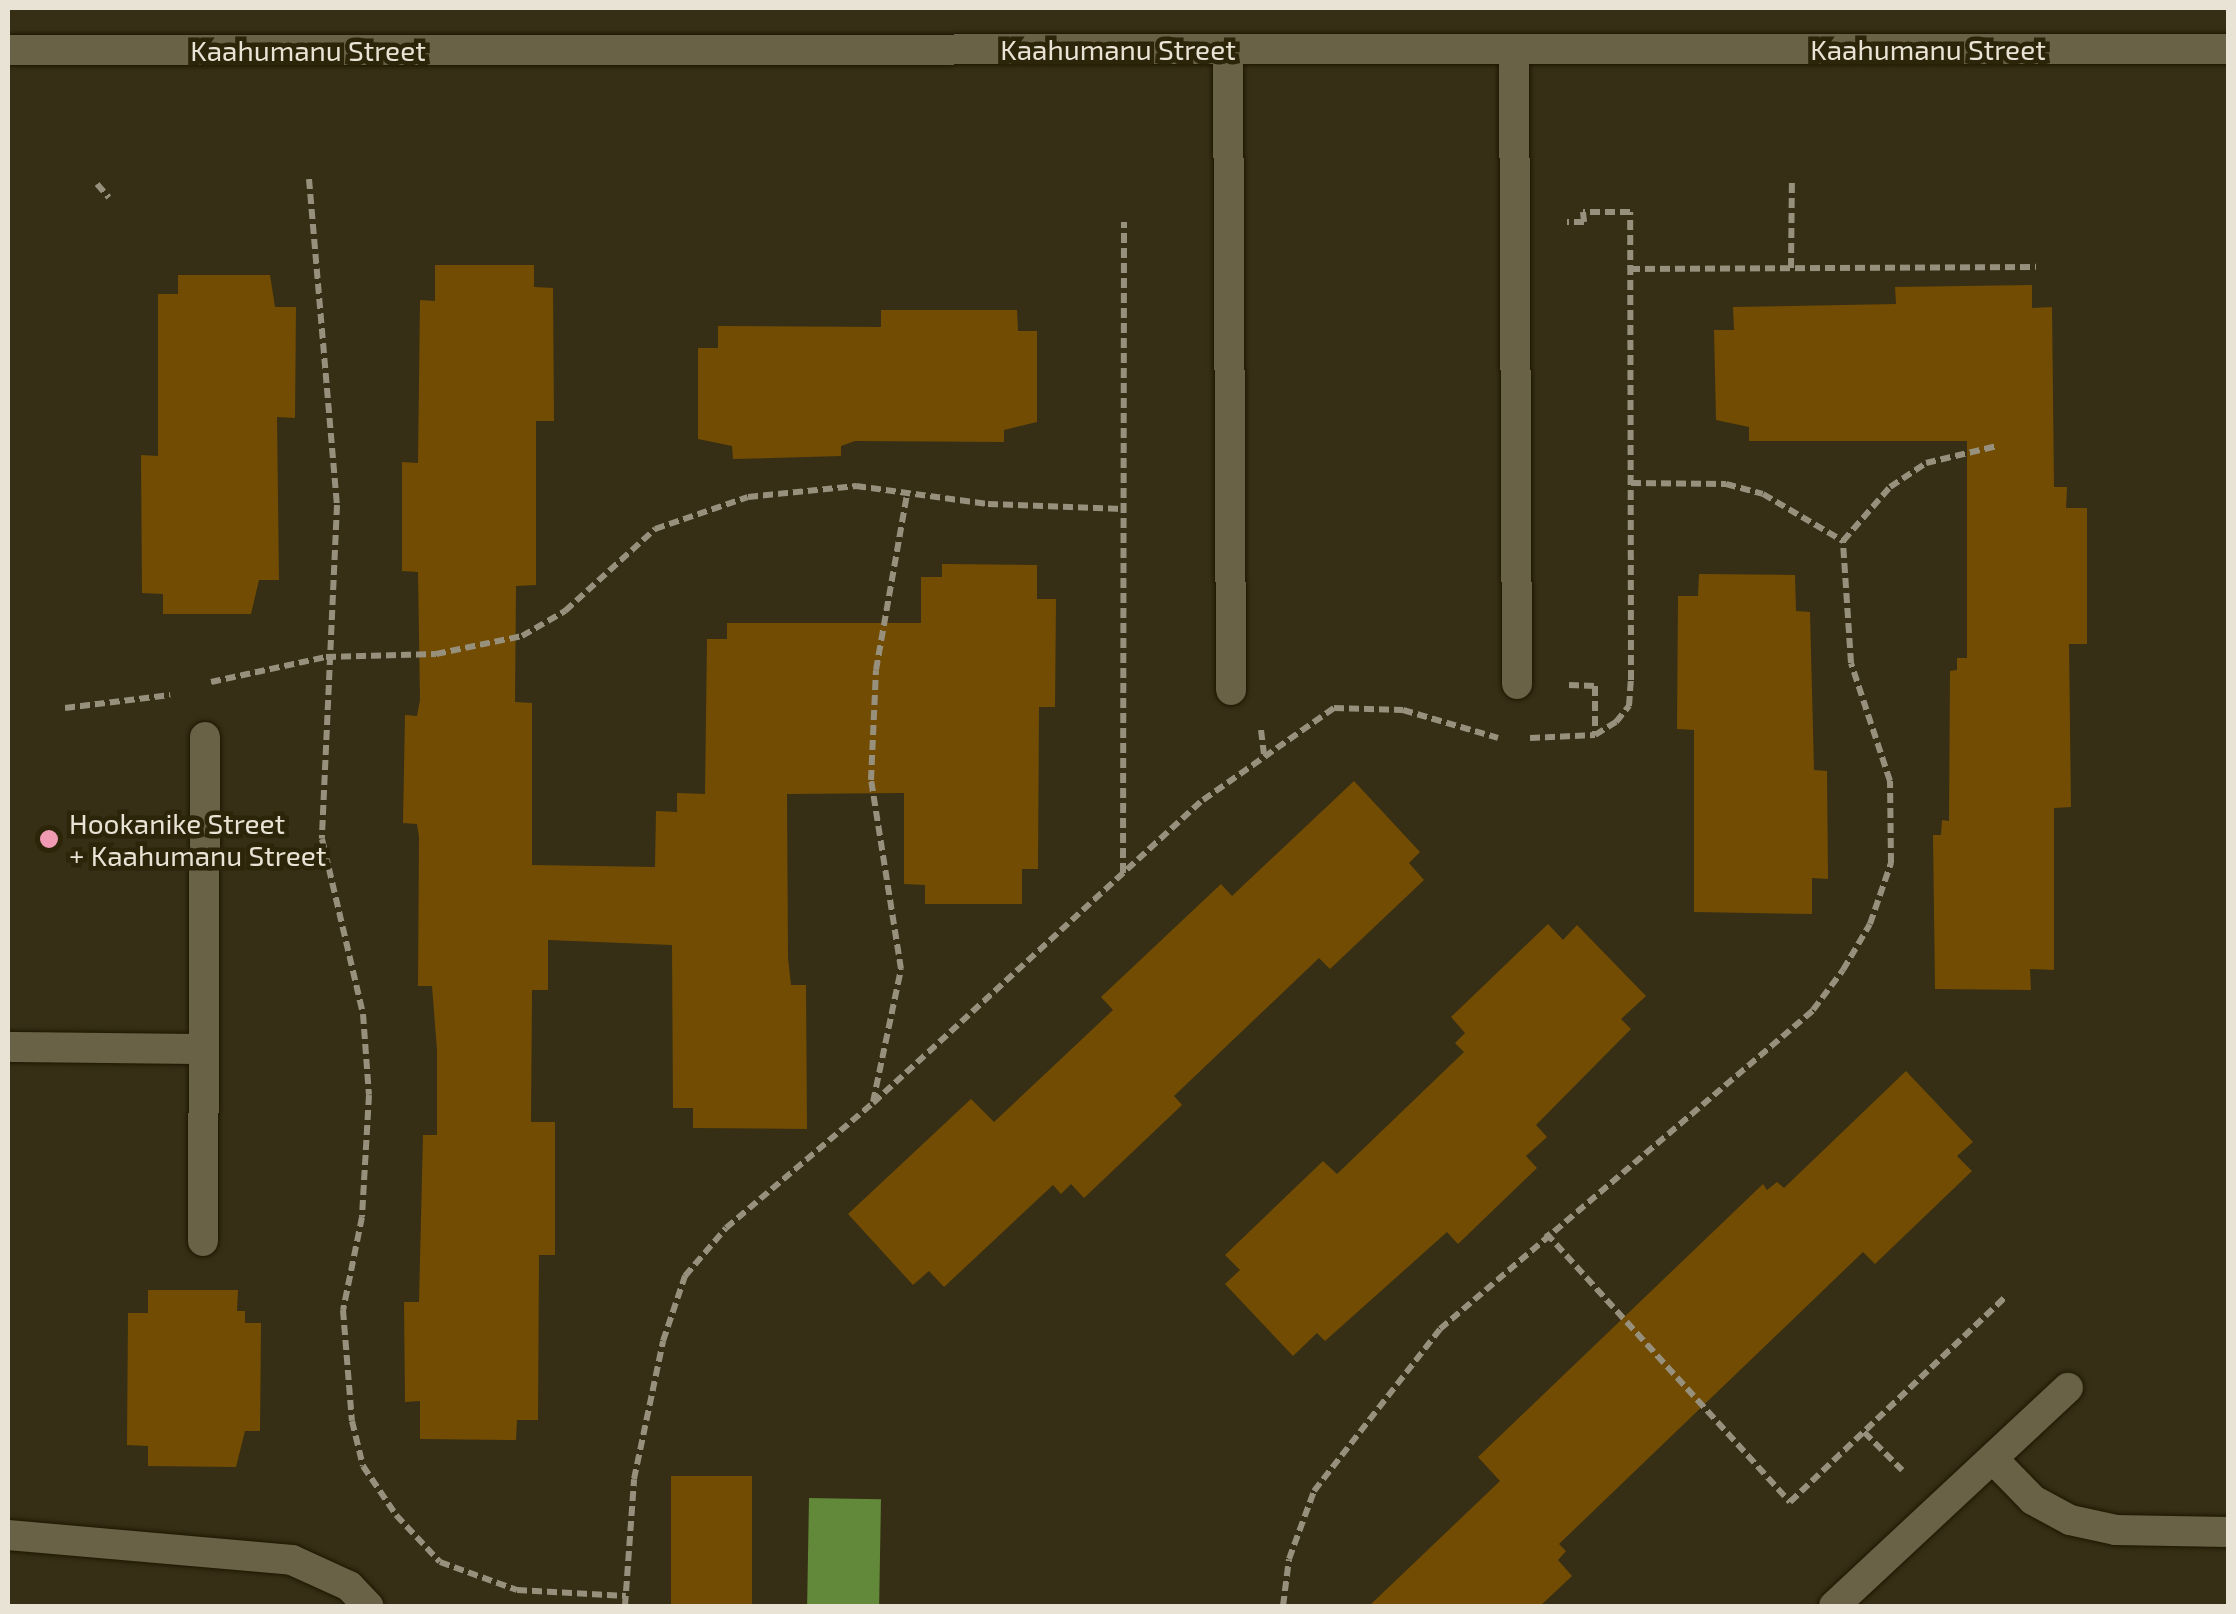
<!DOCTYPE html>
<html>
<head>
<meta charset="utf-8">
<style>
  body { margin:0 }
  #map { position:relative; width:2236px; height:1614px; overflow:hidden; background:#362f15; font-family:"Exo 2",sans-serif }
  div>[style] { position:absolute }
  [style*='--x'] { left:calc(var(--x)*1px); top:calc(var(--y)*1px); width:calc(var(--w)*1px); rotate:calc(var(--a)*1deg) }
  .water>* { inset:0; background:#628839; transform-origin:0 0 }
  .building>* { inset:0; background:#734c03; transform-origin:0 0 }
  .path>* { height:6px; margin-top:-3px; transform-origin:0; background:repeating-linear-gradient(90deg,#96907c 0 10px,transparent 0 15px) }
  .roads { filter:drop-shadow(0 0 2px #1e1600) drop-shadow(0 0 2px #1e1600) }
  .minor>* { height:30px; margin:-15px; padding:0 15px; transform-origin:15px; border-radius:15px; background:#6a6247 }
  .dots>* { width:28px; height:28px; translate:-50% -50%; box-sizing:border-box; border:5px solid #2c250a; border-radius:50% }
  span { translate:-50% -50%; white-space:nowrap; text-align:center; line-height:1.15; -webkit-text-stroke:9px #2c250a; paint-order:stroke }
  .street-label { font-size:28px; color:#e8e3d4 }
  .poi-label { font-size:28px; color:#e8e3d4 }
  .left { translate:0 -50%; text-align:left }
  .frame { position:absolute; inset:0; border:10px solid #e8e3d4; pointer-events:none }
</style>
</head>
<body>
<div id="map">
  <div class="water">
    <i style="left:809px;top:1498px;width:72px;height:108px;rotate:1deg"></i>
  </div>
  <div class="building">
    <i style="clip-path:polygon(435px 265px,534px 265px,534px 287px,553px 288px,554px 421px,536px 421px,536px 585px,516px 586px,515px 702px,532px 703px,532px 865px,655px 867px,656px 811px,677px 812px,677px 793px,705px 794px,707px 639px,727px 639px,727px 623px,921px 623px,921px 577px,942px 577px,942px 564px,1037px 565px,1037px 599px,1056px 599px,1055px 707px,1039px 707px,1038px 869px,1022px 869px,1022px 904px,925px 904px,925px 885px,904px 884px,904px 793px,787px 794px,788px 958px,791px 985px,806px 985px,807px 1129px,693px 1128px,693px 1108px,673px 1108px,672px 945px,548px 940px,548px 990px,532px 990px,531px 1122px,555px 1122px,555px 1255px,539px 1255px,538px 1420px,517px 1420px,516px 1440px,420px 1439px,420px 1401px,405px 1402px,404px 1302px,419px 1302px,423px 1135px,437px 1135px,437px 1050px,432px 986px,418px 986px,419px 837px,417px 824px,403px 823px,405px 715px,417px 716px,420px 700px,418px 572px,402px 571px,402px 462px,418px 463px,420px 300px,435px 301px)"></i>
    <i style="clip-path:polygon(178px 275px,270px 275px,275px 307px,296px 307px,295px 418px,277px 417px,279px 580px,259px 580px,251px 614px,163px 614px,163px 594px,142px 593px,141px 455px,158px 456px,158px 294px,178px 294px)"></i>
    <i style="clip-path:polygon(2032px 285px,2032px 308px,2052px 307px,2054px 487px,2067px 487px,2066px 508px,2087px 508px,2087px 644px,2069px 644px,2071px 807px,2054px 808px,2054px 970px,2030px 969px,2031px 990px,1935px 989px,1933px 835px,1941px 835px,1942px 820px,1949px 821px,1950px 671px,1957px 670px,1957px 658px,1967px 658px,1967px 441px,1749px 441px,1749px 427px,1716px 420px,1714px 330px,1734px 330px,1733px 307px,1896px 304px,1895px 287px)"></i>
    <i style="clip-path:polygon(881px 310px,1017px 310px,1018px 331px,1037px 331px,1037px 422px,1004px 430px,1004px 442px,855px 441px,841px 446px,841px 456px,733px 459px,732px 446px,698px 439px,698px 348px,718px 348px,718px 326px,881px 327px)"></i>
    <i style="clip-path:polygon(1699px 574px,1795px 575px,1796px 611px,1810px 612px,1814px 770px,1827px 771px,1828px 879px,1812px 878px,1812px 914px,1694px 912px,1694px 730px,1677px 729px,1678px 596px,1698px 596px)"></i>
    <i style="clip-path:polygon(1354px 781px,1420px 852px,1409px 863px,1424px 880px,1330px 969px,1319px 958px,1174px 1096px,1182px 1105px,1084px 1198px,1071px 1184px,1061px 1194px,1053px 1185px,944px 1287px,929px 1271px,913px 1285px,848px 1214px,971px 1099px,994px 1122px,1113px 1010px,1101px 997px,1221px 884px,1232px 896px)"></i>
    <i style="clip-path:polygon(1548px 924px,1563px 940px,1577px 925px,1646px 996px,1621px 1019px,1631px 1029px,1536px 1125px,1547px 1137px,1526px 1156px,1537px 1168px,1458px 1244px,1447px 1232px,1325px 1341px,1317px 1333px,1293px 1356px,1225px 1284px,1240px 1270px,1225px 1255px,1323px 1161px,1337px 1174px,1464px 1052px,1455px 1043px,1465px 1033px,1451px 1017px)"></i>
    <i style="clip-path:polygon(1906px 1071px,1973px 1142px,1957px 1156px,1972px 1171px,1875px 1264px,1863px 1252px,1559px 1544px,1566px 1551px,1558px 1560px,1572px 1576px,1540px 1606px,1369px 1606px,1500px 1481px,1478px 1457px,1763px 1184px,1767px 1190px,1777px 1182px,1784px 1188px)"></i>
    <i style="clip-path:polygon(148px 1290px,238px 1290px,237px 1311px,245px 1311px,245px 1323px,261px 1323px,260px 1431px,245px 1431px,236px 1467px,148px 1466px,148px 1446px,127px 1445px,128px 1313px,148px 1313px)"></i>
    <i style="left:752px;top:1476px;width:130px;height:81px;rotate:90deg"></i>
  </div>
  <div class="path">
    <i style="--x:309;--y:179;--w:327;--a:85.1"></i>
    <i style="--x:337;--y:505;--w:334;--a:92.6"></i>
    <i style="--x:322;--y:839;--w:180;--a:76.8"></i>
    <i style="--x:363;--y:1014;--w:81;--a:85.8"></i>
    <i style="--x:369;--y:1095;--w:122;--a:93.3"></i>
    <i style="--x:362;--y:1217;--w:95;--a:101.5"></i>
    <i style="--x:343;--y:1310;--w:111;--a:85.4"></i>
    <i style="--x:352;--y:1421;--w:46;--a:76.3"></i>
    <i style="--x:363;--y:1466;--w:59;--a:56"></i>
    <i style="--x:396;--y:1515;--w:64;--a:46.9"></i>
    <i style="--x:440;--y:1562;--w:82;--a:20"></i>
    <i style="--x:517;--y:1590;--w:109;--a:3.2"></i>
    <i style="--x:97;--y:184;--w:18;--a:49"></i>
    <i style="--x:1791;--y:268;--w:90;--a:-89.4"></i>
    <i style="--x:1630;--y:269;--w:406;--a:-0.3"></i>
    <i style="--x:1631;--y:483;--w:95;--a:0.6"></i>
    <i style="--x:1726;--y:484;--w:38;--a:15"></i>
    <i style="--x:1763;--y:494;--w:93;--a:30.4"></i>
    <i style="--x:211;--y:682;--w:118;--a:-12.3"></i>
    <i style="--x:326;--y:657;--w:110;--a:-1.6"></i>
    <i style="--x:436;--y:654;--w:88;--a:-11.8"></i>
    <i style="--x:522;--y:636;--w:50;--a:-30.2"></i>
    <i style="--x:565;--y:611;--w:122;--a:-42.3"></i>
    <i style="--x:655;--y:529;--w:98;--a:-19"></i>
    <i style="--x:748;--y:497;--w:109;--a:-5.8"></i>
    <i style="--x:856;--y:486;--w:133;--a:7.8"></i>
    <i style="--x:988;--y:504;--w:135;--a:2.1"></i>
    <i style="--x:1569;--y:685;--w:26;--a:2"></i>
    <i style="--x:1595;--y:686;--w:49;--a:90"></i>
    <i style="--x:65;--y:708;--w:106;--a:-7.1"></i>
    <i style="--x:1261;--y:730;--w:24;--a:83"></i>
    <i style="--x:1530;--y:738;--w:65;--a:-2.6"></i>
    <i style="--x:1595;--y:735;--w:25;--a:-32"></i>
    <i style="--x:1616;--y:722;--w:21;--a:-51"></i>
    <i style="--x:1629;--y:706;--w:26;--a:-86"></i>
    <i style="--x:1631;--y:680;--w:468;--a:-90.1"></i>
    <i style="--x:1630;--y:212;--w:47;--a:180"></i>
    <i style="--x:1583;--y:212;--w:10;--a:84"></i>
    <i style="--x:1584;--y:222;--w:17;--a:180"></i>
    <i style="--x:1123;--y:873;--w:651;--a:-89.91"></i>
    <i style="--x:873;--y:1102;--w:136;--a:-78.1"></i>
    <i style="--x:901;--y:969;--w:191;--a:-99"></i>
    <i style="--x:871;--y:780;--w:110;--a:-87.4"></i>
    <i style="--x:876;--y:670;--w:179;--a:-80"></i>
    <i style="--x:1546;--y:1233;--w:363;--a:47.8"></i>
    <i style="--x:1790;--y:1502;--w:298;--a:-43.6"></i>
    <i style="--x:1864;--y:1432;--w:54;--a:45"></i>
    <i style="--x:625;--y:1606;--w:127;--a:-85.9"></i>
    <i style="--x:634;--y:1479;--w:141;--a:-78.1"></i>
    <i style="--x:663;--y:1341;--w:69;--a:-71.3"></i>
    <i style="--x:685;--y:1276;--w:63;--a:-49.5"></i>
    <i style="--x:726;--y:1228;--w:193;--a:-40.4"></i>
    <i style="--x:873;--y:1103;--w:448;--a:-42.6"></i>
    <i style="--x:1203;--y:800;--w:160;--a:-35.1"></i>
    <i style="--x:1334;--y:708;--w:69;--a:1.7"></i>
    <i style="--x:1403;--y:710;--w:99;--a:16.4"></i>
    <i style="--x:1283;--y:1606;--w:47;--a:-82.7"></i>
    <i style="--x:1289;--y:1559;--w:72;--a:-69.8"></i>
    <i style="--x:1314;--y:1491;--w:205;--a:-52.1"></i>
    <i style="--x:1440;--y:1329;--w:491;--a:-40.5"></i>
    <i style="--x:1813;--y:1010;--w:50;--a:-53.1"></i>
    <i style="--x:1843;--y:970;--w:53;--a:-59.6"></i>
    <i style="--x:1870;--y:924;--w:65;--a:-71"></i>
    <i style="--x:1891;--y:863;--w:82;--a:-90.7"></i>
    <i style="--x:1890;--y:781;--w:124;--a:-108.3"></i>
    <i style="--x:1851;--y:663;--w:122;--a:-93.8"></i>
    <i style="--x:1843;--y:541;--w:72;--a:-49"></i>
    <i style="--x:1890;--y:487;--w:43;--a:-33.7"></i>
    <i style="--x:1926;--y:463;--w:73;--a:-13.5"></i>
  </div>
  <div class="roads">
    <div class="minor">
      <i style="--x:1228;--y:49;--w:641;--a:89.73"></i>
      <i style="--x:1514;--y:49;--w:635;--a:89.73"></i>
      <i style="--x:8;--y:50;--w:2220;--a:-0.03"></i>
      <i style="--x:8;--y:1047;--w:196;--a:0.6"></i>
      <i style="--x:203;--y:1241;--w:504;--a:-89.77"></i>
      <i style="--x:1993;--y:1459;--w:57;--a:45.7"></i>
      <i style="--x:2033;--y:1500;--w:42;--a:28.4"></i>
      <i style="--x:2070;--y:1520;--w:47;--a:12.3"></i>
      <i style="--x:2116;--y:1530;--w:112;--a:1"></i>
      <i style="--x:8;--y:1535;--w:285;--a:5"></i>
      <i style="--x:292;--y:1560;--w:63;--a:24.5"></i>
      <i style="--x:349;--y:1586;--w:28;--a:46"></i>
      <i style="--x:1834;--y:1606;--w:320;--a:-43"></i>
    </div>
  </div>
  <div class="dots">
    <i style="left:49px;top:839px;background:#f09ab4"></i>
  </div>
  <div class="street-label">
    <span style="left:1118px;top:49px">Kaahumanu Street</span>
    <span style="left:1928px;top:49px">Kaahumanu Street</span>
    <span style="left:308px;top:50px">Kaahumanu Street</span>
  </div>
  <div class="poi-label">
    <span class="left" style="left:69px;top:839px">Hookanike Street<br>+ Kaahumanu Street</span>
  </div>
  <div class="frame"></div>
</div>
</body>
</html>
